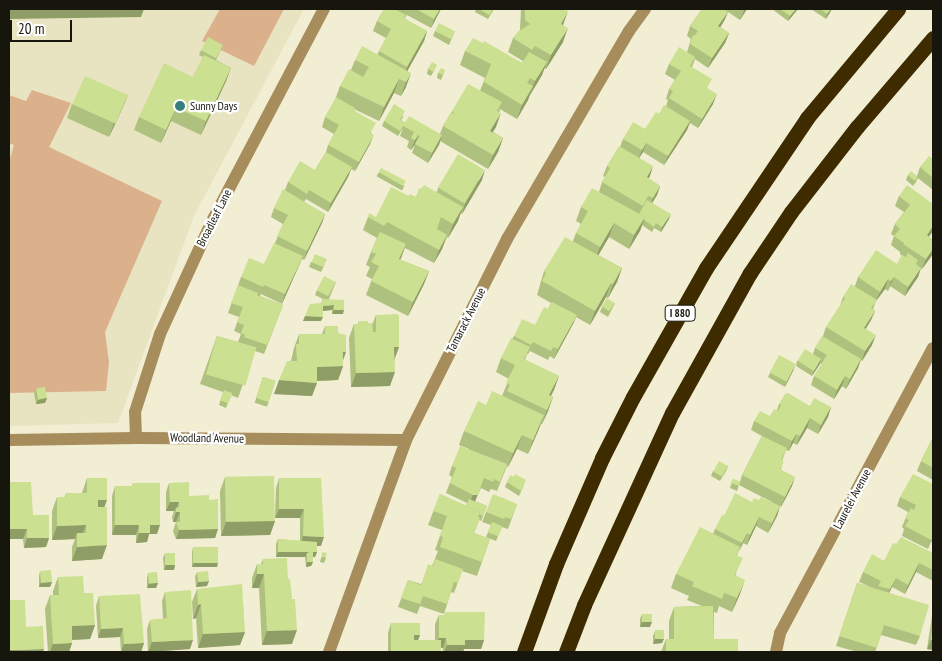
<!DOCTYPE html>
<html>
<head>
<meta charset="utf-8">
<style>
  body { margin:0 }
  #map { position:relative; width:942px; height:661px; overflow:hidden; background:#f1eed3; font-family:"PT Sans Narrow",sans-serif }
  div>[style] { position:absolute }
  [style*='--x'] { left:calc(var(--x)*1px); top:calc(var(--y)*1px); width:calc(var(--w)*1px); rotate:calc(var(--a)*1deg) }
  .built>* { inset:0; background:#e8e4c2 }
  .green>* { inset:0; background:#dab18a }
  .street>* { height:12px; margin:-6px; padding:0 6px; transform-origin:6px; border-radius:6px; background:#a78d5c }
  .highway>* { height:15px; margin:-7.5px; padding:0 7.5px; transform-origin:7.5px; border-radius:7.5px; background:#3e2b00 }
  .wall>* { inset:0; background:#afc17e; transform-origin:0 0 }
  .shaded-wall>* { inset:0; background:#8f9d66 }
  .building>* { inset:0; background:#cce092; transform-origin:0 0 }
  .dots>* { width:14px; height:14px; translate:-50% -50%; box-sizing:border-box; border:2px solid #fff; border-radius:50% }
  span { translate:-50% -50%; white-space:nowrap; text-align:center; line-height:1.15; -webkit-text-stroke:4.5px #fff; paint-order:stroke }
  .shield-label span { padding:1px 4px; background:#fff; border:1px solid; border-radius:4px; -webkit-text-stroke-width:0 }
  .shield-label { font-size:11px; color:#17160c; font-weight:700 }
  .poi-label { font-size:12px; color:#17160c }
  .left { translate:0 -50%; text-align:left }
  .street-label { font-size:12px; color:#17160c }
  .frame { position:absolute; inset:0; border:10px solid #17160c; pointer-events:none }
  .scale { position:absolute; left:10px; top:20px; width:62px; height:22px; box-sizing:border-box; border:2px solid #17160c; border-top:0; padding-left:6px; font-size:15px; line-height:18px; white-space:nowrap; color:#17160c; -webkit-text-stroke:4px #fff; paint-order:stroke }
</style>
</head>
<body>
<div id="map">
  <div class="built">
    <i style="clip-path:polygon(9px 9px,304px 9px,194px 216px,118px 423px,9px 426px)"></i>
  </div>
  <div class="green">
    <i style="clip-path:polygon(220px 9px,284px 9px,254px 66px,202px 41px)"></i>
    <i style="clip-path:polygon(32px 90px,71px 103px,49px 147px,162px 201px,105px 332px,109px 362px,106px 391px,9px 393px,9px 162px,14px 145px,9px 143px,9px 95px,26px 101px)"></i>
  </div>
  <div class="street">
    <i style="--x:136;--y:438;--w:26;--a:-92"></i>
    <i style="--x:135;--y:412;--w:82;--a:-72.2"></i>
    <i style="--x:160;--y:334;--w:122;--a:-65.3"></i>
    <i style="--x:211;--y:223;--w:242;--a:-62.2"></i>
    <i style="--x:9;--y:440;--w:127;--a:-0.9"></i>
    <i style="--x:136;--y:438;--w:270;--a:0.4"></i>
    <i style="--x:329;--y:652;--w:226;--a:-70"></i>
    <i style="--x:406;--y:440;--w:225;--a:-63.3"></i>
    <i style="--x:507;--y:239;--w:241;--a:-59.6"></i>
    <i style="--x:629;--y:31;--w:27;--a:-54"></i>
    <i style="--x:776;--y:652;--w:19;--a:-78"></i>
    <i style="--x:780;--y:633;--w:323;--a:-61.8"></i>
  </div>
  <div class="highway">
    <i style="--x:524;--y:652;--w:94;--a:-70"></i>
    <i style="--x:556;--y:564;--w:116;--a:-66.5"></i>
    <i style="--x:602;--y:458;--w:68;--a:-63.1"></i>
    <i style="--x:633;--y:397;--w:148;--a:-60.5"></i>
    <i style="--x:706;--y:268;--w:181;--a:-56"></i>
    <i style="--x:807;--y:118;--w:142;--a:-50.1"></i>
    <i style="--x:566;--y:652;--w:50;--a:-69"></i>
    <i style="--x:584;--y:605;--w:211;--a:-65.4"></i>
    <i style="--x:672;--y:413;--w:160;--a:-60.9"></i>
    <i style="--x:750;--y:273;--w:73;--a:-56.1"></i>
    <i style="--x:791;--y:212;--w:108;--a:-52.2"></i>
    <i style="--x:857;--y:127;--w:117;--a:-49.5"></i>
  </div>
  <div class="wall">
    <i style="clip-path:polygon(384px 9px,441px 9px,431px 28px,407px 15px,405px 18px,404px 19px,427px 31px,424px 41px,407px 71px,406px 87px,401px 96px,394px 93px,379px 121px,354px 109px,354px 110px,372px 134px,370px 144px,355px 171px,351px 169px,348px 177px,328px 212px,306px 199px,304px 202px,325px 214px,322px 223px,304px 260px,302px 259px,282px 304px,261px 294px,260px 296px,283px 305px,264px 354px,255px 351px,238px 398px,231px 395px,226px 408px,219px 405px,223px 392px,200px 384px,217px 336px,238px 342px,241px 334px,234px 331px,239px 317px,228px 313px,241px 277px,264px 264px,275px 243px,283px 224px,271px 217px,274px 208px,285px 190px,288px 182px,315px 170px,326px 152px,328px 145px,334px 134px,322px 127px,325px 117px,335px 100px,340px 86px,351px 70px,355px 60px,377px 55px,386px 38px,373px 31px,377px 21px)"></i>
    <i style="clip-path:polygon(476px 9px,494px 9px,488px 19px,475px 12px)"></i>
    <i style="clip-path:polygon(521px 9px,565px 9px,563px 26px,563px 42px,546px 69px,544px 68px,542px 75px,530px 95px,528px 100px,517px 119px,500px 109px,496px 127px,493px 132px,503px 138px,498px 152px,488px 169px,440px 141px,428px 163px,412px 153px,415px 145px,411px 150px,407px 147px,409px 141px,400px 136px,403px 128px,398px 136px,382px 126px,384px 121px,404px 116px,401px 120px,405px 123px,440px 134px,443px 126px,452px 111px,480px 91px,485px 78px,460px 65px,465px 51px,483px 43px,522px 63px,523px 61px,508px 52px,513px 38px,520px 30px)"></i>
    <i style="clip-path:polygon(702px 9px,747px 9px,740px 20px,728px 12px,724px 21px,720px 27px,729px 33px,725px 43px,708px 68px,695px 59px,692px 67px,708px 89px,713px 104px,698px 128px,690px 123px,687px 130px,664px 165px,643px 152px,639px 158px,650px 176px,648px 178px,660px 186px,657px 195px,652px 203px,669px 219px,661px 232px,654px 228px,652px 232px,642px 225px,640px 231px,629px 249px,609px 237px,598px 255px,622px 268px,617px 282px,608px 298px,606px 297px,590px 325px,576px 317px,573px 324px,554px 359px,550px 356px,548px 360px,530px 351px,528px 354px,527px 354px,525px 360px,559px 376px,551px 396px,553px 397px,548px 411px,542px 424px,541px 424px,528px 454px,517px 449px,508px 467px,507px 466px,497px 491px,491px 489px,489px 492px,481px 488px,475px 501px,487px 506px,481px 521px,479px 520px,474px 533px,490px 539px,477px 576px,462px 571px,454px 593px,451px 592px,444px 614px,420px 606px,417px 614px,398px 607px,408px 580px,421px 584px,432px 566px,438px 551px,435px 550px,442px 530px,428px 525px,440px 494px,466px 506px,467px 503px,446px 493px,452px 477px,449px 475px,452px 466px,469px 449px,459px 445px,464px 431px,486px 405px,502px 396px,509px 379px,496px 372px,501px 358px,514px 336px,535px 325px,548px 309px,551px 303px,537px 295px,544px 271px,573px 241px,576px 233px,581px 224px,576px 221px,581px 207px,599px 192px,602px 182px,605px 177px,603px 176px,607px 166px,620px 147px,623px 139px,645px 129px,666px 106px,668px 100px,666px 99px,669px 89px,675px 80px,665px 74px,669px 64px,687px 52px,691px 39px,687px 36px,690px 26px)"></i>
    <i style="clip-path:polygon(772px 9px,798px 9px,788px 21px)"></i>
    <i style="clip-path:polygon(811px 9px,832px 9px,826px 19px)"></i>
    <i style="clip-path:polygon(435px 31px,455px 31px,449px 45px,433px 36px)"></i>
    <i style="clip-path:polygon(223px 45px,216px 60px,231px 68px,226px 81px,201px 135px,171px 121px,161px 143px,134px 130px,139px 117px,193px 77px,203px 57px,199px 55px,201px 50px)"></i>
    <i style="clip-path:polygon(428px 69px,435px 69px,431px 76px,427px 74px)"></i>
    <i style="clip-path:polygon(445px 70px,441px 80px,437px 78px,438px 73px)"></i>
    <i style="clip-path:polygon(128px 95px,122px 109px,109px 137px,67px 118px,72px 104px)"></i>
    <i style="clip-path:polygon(933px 159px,933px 190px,918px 178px,916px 182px,913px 186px,906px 180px,908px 175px,917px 176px,920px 167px)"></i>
    <i style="left:379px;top:172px;width:29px;height:5px;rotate:29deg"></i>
    <i style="clip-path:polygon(482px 180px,462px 214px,460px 213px,458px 221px,448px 238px,447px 237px,442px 249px,434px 263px,405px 248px,400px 260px,429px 271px,424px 284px,408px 316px,366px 295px,372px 279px,366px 276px,370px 267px,366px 265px,371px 252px,377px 238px,363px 230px,368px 217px,376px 217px,409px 196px,416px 197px,421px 189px,437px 192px,438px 188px)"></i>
    <i style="clip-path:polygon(899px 196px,933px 204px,933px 231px,929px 237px,933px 240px,933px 254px,922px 269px,921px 268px,918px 277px,905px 296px,890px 286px,888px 291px,885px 289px,876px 301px,873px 309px,875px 311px,871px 320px,866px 329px,872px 345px,862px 361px,861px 360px,858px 368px,846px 389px,842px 386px,834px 399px,811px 385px,814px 376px,822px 364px,820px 363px,812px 376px,796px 366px,797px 361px,813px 354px,815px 348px,823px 336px,826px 327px,840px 306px,843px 297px,855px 286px,858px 277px,897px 264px,902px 256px,900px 254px,900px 252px,891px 245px,894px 236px,891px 234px,895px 224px,904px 212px,895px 206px)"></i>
    <i style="clip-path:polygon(311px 262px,325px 264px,321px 272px,309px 267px)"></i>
    <i style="clip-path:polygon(336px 282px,329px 299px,343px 314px,332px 314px,332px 310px,323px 311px,321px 321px,303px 321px,321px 303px,323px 299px,315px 295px,317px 290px)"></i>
    <i style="clip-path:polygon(615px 303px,608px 317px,600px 312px,602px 307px)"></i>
    <i style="clip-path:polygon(376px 315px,399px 347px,395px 358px,390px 386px,351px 387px,349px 338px,354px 324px,358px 324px,359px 321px,372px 325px)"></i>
    <i style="clip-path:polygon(325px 326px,338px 333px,343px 360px,343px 366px,338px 380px,317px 381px,312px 396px,274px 394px,291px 361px,294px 348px,299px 334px,322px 334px)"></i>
    <i style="clip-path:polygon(794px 369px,785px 387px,768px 377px,770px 373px)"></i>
    <i style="left:263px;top:377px;width:13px;height:27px;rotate:18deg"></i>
    <i style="clip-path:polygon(36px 388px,47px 398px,45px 403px,36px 404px,34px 393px)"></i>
    <i style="clip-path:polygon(779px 404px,831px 407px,828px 417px,818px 434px,807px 428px,797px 445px,793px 443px,789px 451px,786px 450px,782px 461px,781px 470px,792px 486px,781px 507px,780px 506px,777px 516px,768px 533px,756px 526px,747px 545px,743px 543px,738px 552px,737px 555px,736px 576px,740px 594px,732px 612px,719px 606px,717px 613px,714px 612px,714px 639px,738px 652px,661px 652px,666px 639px,669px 639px,669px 621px,674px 607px,702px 606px,687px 600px,689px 596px,671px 588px,676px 574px,713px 534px,715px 529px,724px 516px,752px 502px,759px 500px,772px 502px,739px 485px,737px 491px,730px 488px,733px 479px,740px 482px,742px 475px,762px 436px,751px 430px,754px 421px,770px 416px,777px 410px)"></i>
    <i style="clip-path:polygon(933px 437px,933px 480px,917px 471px,921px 461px)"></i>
    <i style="clip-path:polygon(728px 466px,726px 471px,720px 481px,711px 476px,713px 471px)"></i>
    <i style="clip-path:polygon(225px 477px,275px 521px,270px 535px,221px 536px,220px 491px)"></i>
    <i style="clip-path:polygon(87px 478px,104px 507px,102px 559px,72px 561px,72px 547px,75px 539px,52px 540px,52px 511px,57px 497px,65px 497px,66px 493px,82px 493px)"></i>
    <i style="clip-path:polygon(279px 478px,321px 478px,321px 546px,317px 546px,317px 552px,315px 557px,313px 557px,313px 562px,311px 566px,306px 567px,305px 557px,276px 557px,276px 544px,278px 539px,300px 541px,300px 518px,275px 518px,276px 488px)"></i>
    <i style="clip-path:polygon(9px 482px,49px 538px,46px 547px,24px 548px,23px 539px,9px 539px)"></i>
    <i style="clip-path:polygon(507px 482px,524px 485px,519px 496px,505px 487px)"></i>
    <i style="clip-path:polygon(133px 483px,157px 534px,149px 534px,147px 542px,136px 543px,136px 535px,112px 535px,112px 496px,115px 486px,132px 486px)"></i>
    <i style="clip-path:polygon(169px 483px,189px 496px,209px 500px,218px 529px,215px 538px,176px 539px,173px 531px,176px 522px,173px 522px,172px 517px,174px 511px,166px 511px,166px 492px)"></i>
    <i style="clip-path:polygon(933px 484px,933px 541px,931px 542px,928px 549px,902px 536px,904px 529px,902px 527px,908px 512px,897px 506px,900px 497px)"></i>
    <i style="clip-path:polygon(517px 504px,508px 529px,502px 527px,496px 541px,486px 537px,491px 525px,482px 522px,486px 512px)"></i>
    <i style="clip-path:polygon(896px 544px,933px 553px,933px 581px,916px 572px,905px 594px,892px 587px,889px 593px,920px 636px,916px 645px,881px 635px,875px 652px,858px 652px,836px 646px,857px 583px,871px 587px,859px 582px,863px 572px,884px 561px)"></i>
    <i style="clip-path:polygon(193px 547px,218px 562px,217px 567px,192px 567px,192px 552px)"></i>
    <i style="clip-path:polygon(323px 552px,326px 558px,324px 563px,320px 562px)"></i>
    <i style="clip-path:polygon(165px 553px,175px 565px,174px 570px,164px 570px,163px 558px)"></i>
    <i style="clip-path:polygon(263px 559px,292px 644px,262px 645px,259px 588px,252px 588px,252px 578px,257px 564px,261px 564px)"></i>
    <i style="clip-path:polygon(40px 571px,52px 582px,50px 587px,39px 587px,39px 576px)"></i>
    <i style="clip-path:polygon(197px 572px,207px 586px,196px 587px,195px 577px)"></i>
    <i style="clip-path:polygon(148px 573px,158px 583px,156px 588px,147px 588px,147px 578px)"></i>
    <i style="clip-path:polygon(58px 577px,84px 593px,95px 625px,90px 639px,72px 640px,72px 643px,69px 652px,48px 652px,45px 609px,50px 595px,53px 595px,53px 591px)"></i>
    <i style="clip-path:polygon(197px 589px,245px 632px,240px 645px,198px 648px,196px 618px,193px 619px,192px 602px)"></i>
    <i style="clip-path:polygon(165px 592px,190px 649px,148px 652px,147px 629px,150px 620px,163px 619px,162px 601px)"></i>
    <i style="clip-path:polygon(99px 596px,144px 643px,141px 652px,121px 652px,120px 637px,98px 638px,96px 606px)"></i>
    <i style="clip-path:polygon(933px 609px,933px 650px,927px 649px)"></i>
    <i style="clip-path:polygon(446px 612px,484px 640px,481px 649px,464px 649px,463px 652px,443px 652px,443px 648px,441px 647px,441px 652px,388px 652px,388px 633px,391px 623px,420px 635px,418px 640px,435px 640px,435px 624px,439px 615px,445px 615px)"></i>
    <i style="clip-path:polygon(642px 614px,650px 627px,640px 627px,640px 619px)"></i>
    <i style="clip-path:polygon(655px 631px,662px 643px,653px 644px,653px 636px)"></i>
  </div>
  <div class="shaded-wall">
    <i style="clip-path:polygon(9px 9px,144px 9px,141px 17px,9px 19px)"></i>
    <i style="clip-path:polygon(440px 9px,441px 9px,431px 28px,434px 19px)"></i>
    <i style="clip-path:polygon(745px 9px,747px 9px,740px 20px,744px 11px)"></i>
    <i style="clip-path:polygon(796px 9px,798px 9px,788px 21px,790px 16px)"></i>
    <i style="clip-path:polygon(831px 9px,832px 9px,826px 19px,827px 14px)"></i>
    <i style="clip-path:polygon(568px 11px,563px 25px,556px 38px,561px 24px)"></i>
    <i style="clip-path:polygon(728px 12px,724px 21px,715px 36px,718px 26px)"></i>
    <i style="clip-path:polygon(568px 28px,563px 42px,546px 69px,551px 55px)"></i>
    <i style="clip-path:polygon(427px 31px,424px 41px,404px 77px,407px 67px)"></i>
    <i style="clip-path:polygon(729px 33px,725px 43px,708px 68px,712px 58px)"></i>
    <i style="clip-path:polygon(547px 62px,542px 75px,530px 95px,535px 81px)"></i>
    <i style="clip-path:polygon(231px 68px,226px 81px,201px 135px,206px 121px)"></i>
    <i style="clip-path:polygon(411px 73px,406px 87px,401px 96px,406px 82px)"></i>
    <i style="clip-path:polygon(399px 79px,394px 93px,379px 121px,384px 107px)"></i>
    <i style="clip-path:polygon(533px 86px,528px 100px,517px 119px,522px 105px)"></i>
    <i style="clip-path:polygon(717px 94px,713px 104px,698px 128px,702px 119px)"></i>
    <i style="clip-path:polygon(128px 95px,122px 109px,109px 137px,114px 123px)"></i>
    <i style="clip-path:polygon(176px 108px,171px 121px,161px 143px,166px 130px)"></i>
    <i style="clip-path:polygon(501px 113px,496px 127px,485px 144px,490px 131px)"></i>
    <i style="clip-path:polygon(690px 121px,687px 130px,664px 165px,668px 156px)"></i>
    <i style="clip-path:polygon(374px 135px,370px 144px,355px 171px,359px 162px)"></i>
    <i style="clip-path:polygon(418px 135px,415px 144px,411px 150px,415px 140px)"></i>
    <i style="clip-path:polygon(442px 135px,439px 145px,428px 163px,432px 153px)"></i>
    <i style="clip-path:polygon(503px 138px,498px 152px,488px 169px,493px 155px)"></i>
    <i style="clip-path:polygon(646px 143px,643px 152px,638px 160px,642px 150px)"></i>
    <i style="clip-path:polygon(653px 166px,650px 176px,643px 187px,647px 177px)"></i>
    <i style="clip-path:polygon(352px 167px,348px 177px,328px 212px,331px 203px)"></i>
    <i style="clip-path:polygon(485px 170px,482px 180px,462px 214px,465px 204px)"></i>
    <i style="clip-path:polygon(660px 186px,657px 195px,649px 208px,653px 198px)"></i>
    <i style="clip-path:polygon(463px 207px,458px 221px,448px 238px,453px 224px)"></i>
    <i style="clip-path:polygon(325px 214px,322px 223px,304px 260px,307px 251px)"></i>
    <i style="clip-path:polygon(671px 214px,669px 219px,661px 232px,662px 227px)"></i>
    <i style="clip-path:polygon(645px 217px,640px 231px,629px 249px,634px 235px)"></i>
    <i style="clip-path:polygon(614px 223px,609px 237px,595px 261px,600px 247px)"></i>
    <i style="clip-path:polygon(933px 226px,933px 231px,923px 244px,927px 235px)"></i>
    <i style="clip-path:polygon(447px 235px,442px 249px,434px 263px,439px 250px)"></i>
    <i style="clip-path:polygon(406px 244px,401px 258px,394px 273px,399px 259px)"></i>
    <i style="clip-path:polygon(933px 249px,933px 254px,922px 269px,926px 259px)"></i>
    <i style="clip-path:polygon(303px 256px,299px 265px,282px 304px,285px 294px)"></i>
    <i style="clip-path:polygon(622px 268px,617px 282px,608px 298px,613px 284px)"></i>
    <i style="clip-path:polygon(921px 268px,918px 277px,905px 296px,908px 287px)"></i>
    <i style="clip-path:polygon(429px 271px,424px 284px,408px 316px,413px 302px)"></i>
    <i style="clip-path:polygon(894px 277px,890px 286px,888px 291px,891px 281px)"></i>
    <i style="clip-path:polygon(888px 279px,885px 289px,876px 301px,880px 292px)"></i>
    <i style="clip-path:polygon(611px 283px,606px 297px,590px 325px,595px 311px)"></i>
    <i style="clip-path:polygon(334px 305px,332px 310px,321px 311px,323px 306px)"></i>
    <i style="clip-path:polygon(334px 310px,344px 310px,343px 314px,332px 314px)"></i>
    <i style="clip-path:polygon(875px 311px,871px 320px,860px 337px,864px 328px)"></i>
    <i style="clip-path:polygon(577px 315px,573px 324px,554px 359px,558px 349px)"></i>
    <i style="clip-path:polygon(305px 316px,323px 317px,321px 321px,303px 321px)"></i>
    <i style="clip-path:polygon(876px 335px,872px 345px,862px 361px,865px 351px)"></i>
    <i style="clip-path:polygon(394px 347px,399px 347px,394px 360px)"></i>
    <i style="clip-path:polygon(343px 352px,346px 352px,341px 366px)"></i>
    <i style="clip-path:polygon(821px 359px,820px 364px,812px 376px,814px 371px)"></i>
    <i style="clip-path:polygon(861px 359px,858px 368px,846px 389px,850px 379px)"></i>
    <i style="clip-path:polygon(796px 364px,794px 369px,785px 387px,787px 382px)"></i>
    <i style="clip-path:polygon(343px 366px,338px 380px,312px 381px,317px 367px)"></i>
    <i style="clip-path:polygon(395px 372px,390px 386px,351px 387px,356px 373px)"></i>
    <i style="clip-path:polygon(559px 376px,554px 390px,544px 409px,549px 395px)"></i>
    <i style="clip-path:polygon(845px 376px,842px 386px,834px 399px,837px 390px)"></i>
    <i style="clip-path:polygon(279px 380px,317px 383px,312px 396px,274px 394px)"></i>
    <i style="clip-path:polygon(553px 397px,548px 411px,542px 424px,547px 410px)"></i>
    <i style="clip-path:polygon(47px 398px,45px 403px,36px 404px,38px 400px)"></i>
    <i style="clip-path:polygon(831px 407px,828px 417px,818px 434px,821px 425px)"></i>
    <i style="clip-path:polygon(544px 415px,539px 429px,528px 454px,533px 440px)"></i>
    <i style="clip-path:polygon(810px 418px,807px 428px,797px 445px,800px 436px)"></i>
    <i style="clip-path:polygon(796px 434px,793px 443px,789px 451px,792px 441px)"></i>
    <i style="clip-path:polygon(522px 435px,517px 449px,508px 467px,513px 453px)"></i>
    <i style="clip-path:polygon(795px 477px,792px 486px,781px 507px,785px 497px)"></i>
    <i style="clip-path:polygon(484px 478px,474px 504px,469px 504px,473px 495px)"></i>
    <i style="clip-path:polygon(98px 500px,107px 500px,102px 514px,93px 514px)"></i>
    <i style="clip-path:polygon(170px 502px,179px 502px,176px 510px,176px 508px,174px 511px,166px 511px)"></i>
    <i style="clip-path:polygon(780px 506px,777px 516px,768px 533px,772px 523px)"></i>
    <i style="clip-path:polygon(279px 509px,304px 509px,300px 518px,275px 518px)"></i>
    <i style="clip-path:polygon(176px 512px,180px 512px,176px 522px,173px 522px)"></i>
    <i style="clip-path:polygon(759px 517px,756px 526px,747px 545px,750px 535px)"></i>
    <i style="clip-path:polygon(275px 521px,270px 535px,221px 536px,226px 522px)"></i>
    <i style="clip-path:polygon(86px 525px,81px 538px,77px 533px,75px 539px,52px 540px,57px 526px)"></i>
    <i style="clip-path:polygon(115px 525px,139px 525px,136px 535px,112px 535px)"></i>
    <i style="clip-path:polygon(150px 525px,160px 525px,157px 534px,149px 534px,147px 542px,136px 543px,139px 533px)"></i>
    <i style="clip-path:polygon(9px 529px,27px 529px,23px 539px,9px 539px)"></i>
    <i style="clip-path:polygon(218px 529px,215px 538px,176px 539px,179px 530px)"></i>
    <i style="clip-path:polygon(747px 533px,743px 543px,739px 552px,742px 543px)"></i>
    <i style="clip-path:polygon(303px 536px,324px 537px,321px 546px,300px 546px)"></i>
    <i style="clip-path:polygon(27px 538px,49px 538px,46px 547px,24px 548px)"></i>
    <i style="clip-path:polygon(107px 545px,102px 559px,72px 561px,77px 547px)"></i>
    <i style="clip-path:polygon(278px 552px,310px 552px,307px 553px,305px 557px,276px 557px)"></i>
    <i style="clip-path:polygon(313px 552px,317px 552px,315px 557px,311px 557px)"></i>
    <i style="clip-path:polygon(218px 562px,217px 567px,192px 567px,194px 563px)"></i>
    <i style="clip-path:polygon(307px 562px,313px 562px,311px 566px,306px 567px)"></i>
    <i style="clip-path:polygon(919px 563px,916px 572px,905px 594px,908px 585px)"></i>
    <i style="clip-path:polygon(166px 565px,175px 565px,174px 570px,164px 570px)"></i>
    <i style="clip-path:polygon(257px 574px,264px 574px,259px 588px,252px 588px)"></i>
    <i style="clip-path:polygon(896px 578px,892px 587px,886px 599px,890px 589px)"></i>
    <i style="clip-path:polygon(745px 580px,740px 594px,732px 612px,737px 598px)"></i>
    <i style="clip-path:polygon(209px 581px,207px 586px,196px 587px,198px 582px)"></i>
    <i style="clip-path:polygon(41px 582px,52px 582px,50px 587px,39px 587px)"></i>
    <i style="clip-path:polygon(149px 583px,158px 583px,156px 588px,147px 588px)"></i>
    <i style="clip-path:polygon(201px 604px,196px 618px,193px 619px,198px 605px)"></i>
    <i style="clip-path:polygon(642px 622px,652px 622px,650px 627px,640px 627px)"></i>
    <i style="clip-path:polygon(95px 625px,90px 639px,67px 640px,72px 626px)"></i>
    <i style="clip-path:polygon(123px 628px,120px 637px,98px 638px,101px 629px)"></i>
    <i style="clip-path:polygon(297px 630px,292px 644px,262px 645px,267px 631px)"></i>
    <i style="clip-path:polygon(245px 632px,240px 645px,198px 648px,203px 634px)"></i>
    <i style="clip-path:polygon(414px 635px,420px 635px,416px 645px,410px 645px)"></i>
    <i style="clip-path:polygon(439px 638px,446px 638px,443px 648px,435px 647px)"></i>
    <i style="clip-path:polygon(655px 639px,664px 639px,662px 643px,653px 644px)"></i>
    <i style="clip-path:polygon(193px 640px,190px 649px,148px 652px,152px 642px)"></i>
    <i style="clip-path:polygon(465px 640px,484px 640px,481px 649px,464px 649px,463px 652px,444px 652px,447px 645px)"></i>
    <i style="clip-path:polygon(931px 640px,933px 640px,933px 650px,927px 649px)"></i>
    <i style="clip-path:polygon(72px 643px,69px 652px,50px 652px,53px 644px)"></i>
    <i style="clip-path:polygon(144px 643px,141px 652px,121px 652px,124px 644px)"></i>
    <i style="clip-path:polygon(44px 649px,43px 652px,9px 652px,9px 650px)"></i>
  </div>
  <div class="building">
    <i style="clip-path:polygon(384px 9px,394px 9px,406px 15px,404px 18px,427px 31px,407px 67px,379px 51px,391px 29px,377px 21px)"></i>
    <i style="clip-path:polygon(416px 9px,440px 9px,434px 19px)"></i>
    <i style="clip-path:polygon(479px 9px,493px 9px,489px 15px)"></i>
    <i style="clip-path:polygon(525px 9px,564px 9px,568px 11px,561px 24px,568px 28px,551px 55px,535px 46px,532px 50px,513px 38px,519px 31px,530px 24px,525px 20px)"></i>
    <i style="clip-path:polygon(702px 9px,723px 9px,728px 12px,718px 26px,729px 33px,712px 58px,690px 44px,693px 35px,694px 36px,698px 31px,690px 26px)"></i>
    <i style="clip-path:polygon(780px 9px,796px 9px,790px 16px)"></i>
    <i style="clip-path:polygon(820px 9px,831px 9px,827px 14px)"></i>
    <i style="left:439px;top:23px;width:18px;height:9px;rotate:27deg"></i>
    <i style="left:208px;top:37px;width:17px;height:15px;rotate:28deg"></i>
    <i style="clip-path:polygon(473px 38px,483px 43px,484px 41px,522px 63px,529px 52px,547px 62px,535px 81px,530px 78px,527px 83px,533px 86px,522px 105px,484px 82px,491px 64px,465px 51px)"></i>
    <i style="clip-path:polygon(362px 46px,411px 73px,406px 82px,399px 79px,384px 107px,340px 86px,349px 69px,363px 77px,369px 67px,355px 60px)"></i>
    <i style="clip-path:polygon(679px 47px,695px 57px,690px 66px,712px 79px,707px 88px,717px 94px,702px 119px,669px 98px,673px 91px,669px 89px,681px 71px,669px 64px)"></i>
    <i style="clip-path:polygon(204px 55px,231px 68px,206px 121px,176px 108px,166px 130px,139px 117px,164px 63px,193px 77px)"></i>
    <i style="left:432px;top:62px;width:6px;height:8px;rotate:31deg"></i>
    <i style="clip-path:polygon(441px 68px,445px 70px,443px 75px,438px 73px)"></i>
    <i style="left:85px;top:76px;width:47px;height:31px;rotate:24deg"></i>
    <i style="clip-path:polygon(468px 84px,502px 102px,497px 111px,501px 113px,490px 131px,503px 138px,493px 155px,443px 126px,451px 112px,455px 115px,452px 111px)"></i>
    <i style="clip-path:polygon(336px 97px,355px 108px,353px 110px,376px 123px,370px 133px,374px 135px,359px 162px,328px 145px,339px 125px,325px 117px)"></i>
    <i style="clip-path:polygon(394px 104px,405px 111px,400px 120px,405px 123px,400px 131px,384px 121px)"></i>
    <i style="clip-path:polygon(664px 105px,690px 121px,668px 156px,646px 143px,642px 150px,623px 139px,633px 122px,645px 129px,656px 112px,659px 114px)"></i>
    <i style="clip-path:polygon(409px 116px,442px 135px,432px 153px,415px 144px,420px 136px,418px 135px,415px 140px,411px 138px,414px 132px,403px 126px)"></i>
    <i style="clip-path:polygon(619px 146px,653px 166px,647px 177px,660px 186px,653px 198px,648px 196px,643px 206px,602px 182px,610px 168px,607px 166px)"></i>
    <i style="clip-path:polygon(326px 152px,352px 167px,331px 203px,309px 190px,307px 194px,288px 182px,300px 161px,315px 170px)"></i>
    <i style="left:458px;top:154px;width:31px;height:39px;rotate:31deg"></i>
    <i style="clip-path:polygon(929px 156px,933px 159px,933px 178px,920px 167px)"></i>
    <i style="clip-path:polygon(381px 168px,406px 181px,403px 186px,379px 172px)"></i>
    <i style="left:911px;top:171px;width:9px;height:5px;rotate:41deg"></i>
    <i style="clip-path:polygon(424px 185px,463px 207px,453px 224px,441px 217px,437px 229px,447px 235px,439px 250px,387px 222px,384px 226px,368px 217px,369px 213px,376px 217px,391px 187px,409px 196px,410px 194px,416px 197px,419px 188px,421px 189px)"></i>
    <i style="clip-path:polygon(907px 185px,933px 204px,933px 226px,927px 235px,933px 240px,933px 249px,926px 259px,903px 244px,904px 243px,894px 236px,900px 229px,895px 224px,910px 205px,899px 196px)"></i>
    <i style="clip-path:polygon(592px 188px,645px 217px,634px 235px,614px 223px,600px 247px,576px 233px,588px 211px,581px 207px)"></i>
    <i style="clip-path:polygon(283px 189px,325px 214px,307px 251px,277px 236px,288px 215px,274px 208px)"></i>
    <i style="clip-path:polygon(647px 200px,671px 214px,662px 227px,656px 223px,654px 227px,644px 220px,645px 217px,639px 214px)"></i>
    <i style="clip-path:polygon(380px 232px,406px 244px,399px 259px,429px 271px,413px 302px,371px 281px,379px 266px,371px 262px,376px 254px,371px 252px)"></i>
    <i style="clip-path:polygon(565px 237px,622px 268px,613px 284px,611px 283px,595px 311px,542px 281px,546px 273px,544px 271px)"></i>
    <i style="clip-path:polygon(274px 243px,303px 256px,285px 294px,264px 285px,263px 287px,241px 277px,249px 258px,264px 264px)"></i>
    <i style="clip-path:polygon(876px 250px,897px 264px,902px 255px,906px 257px,908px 253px,918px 260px,916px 264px,921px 268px,908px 287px,894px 277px,891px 281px,888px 279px,880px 292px,858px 277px)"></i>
    <i style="left:315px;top:254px;width:13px;height:9px;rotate:23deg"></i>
    <i style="left:324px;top:276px;width:13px;height:16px;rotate:27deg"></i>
    <i style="clip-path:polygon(851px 284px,877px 300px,871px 308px,875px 311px,864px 328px,876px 335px,865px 351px,826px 327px,845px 298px,843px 297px)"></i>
    <i style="clip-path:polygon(238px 285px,258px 293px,257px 295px,283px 305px,267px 345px,244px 337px,245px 335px,241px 333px,244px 325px,237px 322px,243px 307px,231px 303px)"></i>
    <i style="left:607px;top:298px;width:9px;height:10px;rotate:32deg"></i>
    <i style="clip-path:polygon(322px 299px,344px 300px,344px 310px,334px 310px,334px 305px,323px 306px,323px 317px,305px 316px,310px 304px,322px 303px)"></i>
    <i style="clip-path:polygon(552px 302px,577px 315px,558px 349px,553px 347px,551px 351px,533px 342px,531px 345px,514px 336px,522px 319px,535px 325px,544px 307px,548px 309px)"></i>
    <i style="clip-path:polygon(397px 314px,399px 316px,399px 347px,394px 347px,395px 372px,356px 373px,354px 324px,359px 324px,359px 321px,368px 321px,368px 323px,372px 323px,373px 332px,376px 332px,376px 315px)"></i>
    <i style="clip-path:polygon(325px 326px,338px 326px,338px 333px,346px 335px,346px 352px,343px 352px,343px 366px,317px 367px,317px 383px,279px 380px,287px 361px,297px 361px,296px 344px,299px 344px,299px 334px,325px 334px)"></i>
    <i style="left:217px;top:336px;width:41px;height:40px;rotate:16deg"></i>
    <i style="clip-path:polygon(822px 336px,861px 359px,850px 379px,845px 376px,837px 390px,814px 376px,827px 355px,815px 348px)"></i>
    <i style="clip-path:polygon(511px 338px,530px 347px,524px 359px,559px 376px,549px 395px,553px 397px,547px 410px,507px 391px,510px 385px,506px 383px,515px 365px,501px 358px)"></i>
    <i style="left:805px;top:349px;width:19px;height:14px;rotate:32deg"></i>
    <i style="left:779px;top:355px;width:19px;height:20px;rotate:28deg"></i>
    <i style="left:263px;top:377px;width:13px;height:22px;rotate:18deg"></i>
    <i style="left:45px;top:387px;width:11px;height:9px;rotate:80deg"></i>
    <i style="left:224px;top:390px;width:9px;height:11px;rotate:21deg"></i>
    <i style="clip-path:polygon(492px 391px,544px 415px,533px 440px,522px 435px,513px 453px,464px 431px,478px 401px,486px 405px)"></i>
    <i style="clip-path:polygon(788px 393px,810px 406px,814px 398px,831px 407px,821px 425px,810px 418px,800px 436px,796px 434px,792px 441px,754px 421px,760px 411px,770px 416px,774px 409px,778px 411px,781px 405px,779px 404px,785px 394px)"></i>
    <i style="clip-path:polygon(762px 436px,787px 448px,781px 460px,784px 462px,780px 469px,795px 477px,785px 497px,742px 475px)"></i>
    <i style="clip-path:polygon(933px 437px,933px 468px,921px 461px)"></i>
    <i style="clip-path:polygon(460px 446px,507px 464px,500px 482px,494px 479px,493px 482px,484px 478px,478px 495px,473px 495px,450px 483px,456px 468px,452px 466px)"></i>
    <i style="left:719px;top:461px;width:10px;height:12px;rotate:29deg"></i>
    <i style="clip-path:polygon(515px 474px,526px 480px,521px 491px,507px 482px,510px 475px,514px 477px)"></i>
    <i style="clip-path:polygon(913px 474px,933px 484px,933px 536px,931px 540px,905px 526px,909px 520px,905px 518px,911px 508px,914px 510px,916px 505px,900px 497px)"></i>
    <i style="left:274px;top:476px;width:45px;height:49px;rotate:89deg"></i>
    <i style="clip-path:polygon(87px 478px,107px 478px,107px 500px,98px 500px,98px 507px,107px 507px,107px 545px,77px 547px,77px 533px,86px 533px,86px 525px,57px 526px,57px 497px,66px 497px,66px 493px,87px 493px)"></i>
    <i style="clip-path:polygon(279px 478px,321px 478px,324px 537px,303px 536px,304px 509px,279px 509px)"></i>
    <i style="clip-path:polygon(733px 479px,740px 482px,739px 486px,731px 483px)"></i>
    <i style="clip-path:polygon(9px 482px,31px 482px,33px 515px,49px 515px,49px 538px,27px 538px,27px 529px,9px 529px)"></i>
    <i style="clip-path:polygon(189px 482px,189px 496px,209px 495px,209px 500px,218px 499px,218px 529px,179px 530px,176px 522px,180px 522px,180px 512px,176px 512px,176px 508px,179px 507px,179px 502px,170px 502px,169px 483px)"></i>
    <i style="clip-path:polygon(133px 483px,160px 483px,160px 525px,150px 525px,150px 533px,139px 533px,139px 525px,115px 525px,115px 486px,133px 486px)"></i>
    <i style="clip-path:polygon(735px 493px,752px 502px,754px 498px,759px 500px,761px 497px,780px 506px,772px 523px,759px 517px,750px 535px,747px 533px,742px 543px,715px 529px,722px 515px,724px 516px)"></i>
    <i style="clip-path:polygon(440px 494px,480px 512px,478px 517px,480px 518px,474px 533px,490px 539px,482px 562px,440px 547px,443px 537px,440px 536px,447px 516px,433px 511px)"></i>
    <i style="clip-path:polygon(493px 494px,517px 504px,511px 519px,505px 517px,504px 519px,486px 512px)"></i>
    <i style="clip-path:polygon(469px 499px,487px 506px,483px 516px,479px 514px,480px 512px,466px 506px)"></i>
    <i style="left:492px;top:522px;width:11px;height:11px;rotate:22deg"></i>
    <i style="clip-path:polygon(700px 527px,740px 547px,736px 555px,743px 558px,735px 575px,745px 580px,737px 598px,724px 593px,722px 599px,692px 586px,694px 582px,676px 574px)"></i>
    <i style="clip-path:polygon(901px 537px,933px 553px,933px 570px,919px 563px,908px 585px,896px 578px,890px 589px,878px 586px,881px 581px,863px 572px,872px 554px,884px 561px,893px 543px,896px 544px)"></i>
    <i style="clip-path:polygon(278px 539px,317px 542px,317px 552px,313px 552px,313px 562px,307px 562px,307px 553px,310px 552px,278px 552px)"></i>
    <i style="left:193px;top:547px;width:25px;height:16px"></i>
    <i style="left:323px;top:552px;width:4px;height:5px;rotate:14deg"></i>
    <i style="left:165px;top:553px;width:10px;height:12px"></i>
    <i style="clip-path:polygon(287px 558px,288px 579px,290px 578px,292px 599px,295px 599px,297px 630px,267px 631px,264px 574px,257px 574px,257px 564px,263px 564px,263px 559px)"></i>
    <i style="clip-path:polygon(435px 559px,463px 569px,458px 583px,454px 582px,447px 604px,423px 596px,420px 604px,401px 598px,408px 580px,421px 585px,428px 564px,433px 566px)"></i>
    <i style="left:51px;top:570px;width:12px;height:11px;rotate:85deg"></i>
    <i style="left:208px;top:571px;width:10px;height:11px;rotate:84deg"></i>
    <i style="left:157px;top:572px;width:11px;height:9px;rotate:85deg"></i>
    <i style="clip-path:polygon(83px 576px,84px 593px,93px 593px,95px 625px,72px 626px,72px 643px,53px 644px,50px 595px,59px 595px,58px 577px)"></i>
    <i style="clip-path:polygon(857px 583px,929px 605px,920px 636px,884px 625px,877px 648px,839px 636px)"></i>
    <i style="clip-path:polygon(242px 584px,245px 632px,203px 634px,201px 604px,198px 605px,197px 589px)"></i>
    <i style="clip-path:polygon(191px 590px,193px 640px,152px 642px,150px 620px,167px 618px,165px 592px)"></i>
    <i style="clip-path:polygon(140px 594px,144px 643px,124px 644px,123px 628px,101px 629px,99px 596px)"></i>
    <i style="clip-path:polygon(9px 600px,25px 600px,26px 627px,43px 626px,44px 649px,9px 650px)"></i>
    <i style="clip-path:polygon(713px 606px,714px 639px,738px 639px,738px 652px,666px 652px,666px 639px,674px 639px,674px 607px)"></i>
    <i style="clip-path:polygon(446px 612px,485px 612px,484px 640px,465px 640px,465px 645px,447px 645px,446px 638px,439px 638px,439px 615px,446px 615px)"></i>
    <i style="left:642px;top:614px;width:10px;height:8px"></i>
    <i style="clip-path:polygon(933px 622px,933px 640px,931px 640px)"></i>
    <i style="clip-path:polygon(391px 623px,420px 623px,420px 635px,414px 635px,414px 640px,441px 640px,441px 652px,391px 652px)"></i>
    <i style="left:664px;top:630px;width:9px;height:9px;rotate:90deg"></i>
  </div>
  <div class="dots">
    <i style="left:180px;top:106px;background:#367f7e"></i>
  </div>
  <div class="shield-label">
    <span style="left:680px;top:313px">I 880</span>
  </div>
  <div class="poi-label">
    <span class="left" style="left:190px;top:106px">Sunny Days</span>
  </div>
  <div class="street-label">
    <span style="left:214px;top:218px;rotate:-63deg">Broadleaf Lane</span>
    <span style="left:466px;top:320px;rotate:-63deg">Tamarack Avenue</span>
    <span style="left:207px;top:438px;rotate:1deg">Woodland Avenue</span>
    <span style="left:852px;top:499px;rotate:-62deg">Laurelei Avenue</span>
  </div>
  <div class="frame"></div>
  <div class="scale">20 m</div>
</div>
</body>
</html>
